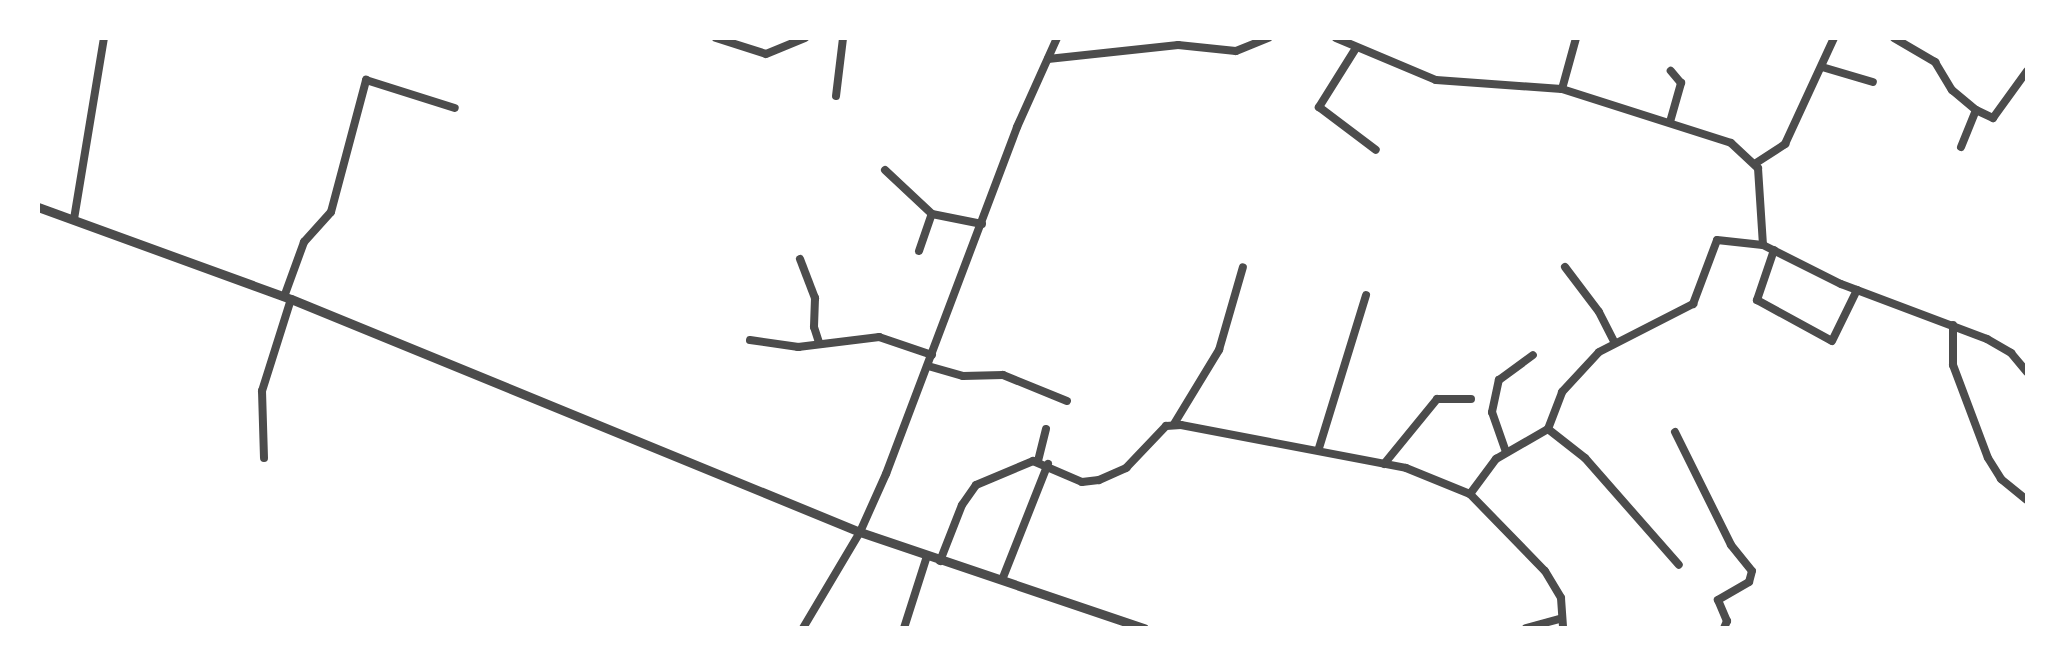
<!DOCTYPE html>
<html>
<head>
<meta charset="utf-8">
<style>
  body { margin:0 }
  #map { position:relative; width:2065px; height:666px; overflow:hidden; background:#fff; font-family:"Fira Sans Condensed",sans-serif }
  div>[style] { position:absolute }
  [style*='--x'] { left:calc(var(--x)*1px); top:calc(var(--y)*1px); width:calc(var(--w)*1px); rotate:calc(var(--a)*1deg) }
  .minor>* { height:8px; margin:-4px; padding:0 4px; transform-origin:4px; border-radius:4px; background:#4c4c4c }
  .tertiary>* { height:9px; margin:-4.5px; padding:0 4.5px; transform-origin:4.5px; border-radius:4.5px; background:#4c4c4c }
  span { translate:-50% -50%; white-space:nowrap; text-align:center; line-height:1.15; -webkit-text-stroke:8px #fff; paint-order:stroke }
  .frame { position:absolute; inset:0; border:40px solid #fff; pointer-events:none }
</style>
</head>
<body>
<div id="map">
  <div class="minor">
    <i style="--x:716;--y:38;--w:52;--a:17.7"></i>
    <i style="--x:766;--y:54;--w:42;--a:-22.3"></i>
    <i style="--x:1336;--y:38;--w:108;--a:22.8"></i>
    <i style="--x:1436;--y:80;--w:126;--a:4.1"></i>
    <i style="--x:1562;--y:89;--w:177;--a:17.7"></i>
    <i style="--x:1731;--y:143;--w:37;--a:43"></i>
    <i style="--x:1758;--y:168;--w:77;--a:86.3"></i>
    <i style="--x:1763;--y:245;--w:87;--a:26.6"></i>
    <i style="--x:1841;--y:284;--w:156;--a:20.6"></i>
    <i style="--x:1987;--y:339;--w:28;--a:30"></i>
    <i style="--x:2011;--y:353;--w:25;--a:50"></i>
    <i style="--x:1894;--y:38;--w:48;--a:30.3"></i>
    <i style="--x:1935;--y:62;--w:33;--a:59"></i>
    <i style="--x:1952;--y:90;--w:31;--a:40"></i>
    <i style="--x:1976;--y:110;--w:40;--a:112"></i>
    <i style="--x:1356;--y:48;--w:70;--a:122.1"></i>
    <i style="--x:1319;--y:107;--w:71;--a:37"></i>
    <i style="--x:1048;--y:59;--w:131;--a:-6.1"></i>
    <i style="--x:1178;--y:45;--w:58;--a:5.9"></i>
    <i style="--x:1236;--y:51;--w:35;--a:-22"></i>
    <i style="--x:1822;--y:67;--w:53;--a:16.4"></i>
    <i style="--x:1562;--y:89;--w:53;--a:-74.6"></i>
    <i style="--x:836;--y:96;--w:58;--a:-83.1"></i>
    <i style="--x:1976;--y:110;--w:19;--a:25"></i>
    <i style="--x:1993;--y:118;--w:58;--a:-54.1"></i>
    <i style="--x:1670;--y:122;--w:41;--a:-74.2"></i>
    <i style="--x:1681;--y:83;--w:16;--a:-130"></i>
    <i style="--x:1756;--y:163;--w:35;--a:-33"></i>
    <i style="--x:1785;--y:144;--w:117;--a:-65.2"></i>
    <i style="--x:885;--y:170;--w:64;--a:43.1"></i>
    <i style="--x:932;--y:214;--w:51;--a:11.3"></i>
    <i style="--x:74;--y:219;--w:183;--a:-80.6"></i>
    <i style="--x:1774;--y:250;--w:53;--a:108.8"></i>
    <i style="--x:1757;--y:300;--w:85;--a:28.7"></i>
    <i style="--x:1832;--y:341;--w:57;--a:-63.9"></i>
    <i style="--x:919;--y:251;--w:39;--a:-71"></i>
    <i style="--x:800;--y:259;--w:42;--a:69"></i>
    <i style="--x:815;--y:298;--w:29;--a:92"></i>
    <i style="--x:814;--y:327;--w:16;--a:72"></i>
    <i style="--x:1565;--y:267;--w:56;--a:52.9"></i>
    <i style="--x:1599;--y:312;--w:34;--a:63"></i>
    <i style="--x:284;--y:297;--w:59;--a:-70"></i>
    <i style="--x:304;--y:242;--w:40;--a:-48"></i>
    <i style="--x:331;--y:212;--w:137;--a:-75.1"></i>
    <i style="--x:366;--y:80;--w:93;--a:17.5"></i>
    <i style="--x:1953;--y:325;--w:40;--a:90"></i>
    <i style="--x:1953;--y:365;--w:99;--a:69.4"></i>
    <i style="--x:1988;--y:458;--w:25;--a:58"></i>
    <i style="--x:2001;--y:479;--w:33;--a:39"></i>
    <i style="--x:750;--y:340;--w:49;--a:8.3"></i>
    <i style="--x:798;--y:347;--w:82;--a:-7"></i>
    <i style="--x:879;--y:337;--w:56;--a:18.8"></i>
    <i style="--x:928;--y:366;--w:36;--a:16"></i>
    <i style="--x:963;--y:376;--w:40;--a:-1.4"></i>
    <i style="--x:1003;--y:375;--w:69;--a:22.1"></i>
    <i style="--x:1174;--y:424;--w:87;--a:-58.7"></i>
    <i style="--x:1219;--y:350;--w:86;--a:-73.9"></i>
    <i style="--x:1548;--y:429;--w:47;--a:38.1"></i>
    <i style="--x:1585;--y:458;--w:142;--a:48.7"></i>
    <i style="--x:1675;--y:432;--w:126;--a:63.6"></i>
    <i style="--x:1731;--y:545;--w:33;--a:51"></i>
    <i style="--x:1752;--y:571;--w:11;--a:105"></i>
    <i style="--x:1749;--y:582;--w:36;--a:150"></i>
    <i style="--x:1718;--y:600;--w:23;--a:67"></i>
    <i style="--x:1727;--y:621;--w:8;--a:113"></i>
    <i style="--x:1319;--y:448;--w:160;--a:-72.9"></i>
    <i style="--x:1506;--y:452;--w:42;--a:-109.3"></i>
    <i style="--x:1492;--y:412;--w:33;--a:-78"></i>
    <i style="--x:1499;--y:380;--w:42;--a:-36.3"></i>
    <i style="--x:264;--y:458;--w:67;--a:-91.7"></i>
    <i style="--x:262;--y:391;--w:96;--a:-72.5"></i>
    <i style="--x:1038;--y:461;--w:33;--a:-76"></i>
    <i style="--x:1384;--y:464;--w:84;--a:-50.8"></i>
    <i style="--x:1437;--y:399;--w:34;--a:0"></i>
    <i style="--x:1470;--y:494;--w:44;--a:-53.4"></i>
    <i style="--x:1496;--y:459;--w:60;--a:-30"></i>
    <i style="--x:1548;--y:429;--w:40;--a:-69"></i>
    <i style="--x:1562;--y:392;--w:54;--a:-47.2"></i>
    <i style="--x:1599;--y:352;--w:106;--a:-27.1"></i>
    <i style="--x:1693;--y:304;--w:68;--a:-69.4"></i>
    <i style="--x:1717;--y:240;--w:46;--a:6.2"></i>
    <i style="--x:940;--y:561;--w:60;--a:-68.6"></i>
    <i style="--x:962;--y:505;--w:24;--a:-55"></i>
    <i style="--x:976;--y:485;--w:62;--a:-22.8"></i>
    <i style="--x:1033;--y:461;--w:53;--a:23.2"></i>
    <i style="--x:1082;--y:482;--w:17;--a:-7"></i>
    <i style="--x:1099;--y:480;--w:30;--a:-24"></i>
    <i style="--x:1126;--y:468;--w:58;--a:-46.4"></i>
    <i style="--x:1166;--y:426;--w:15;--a:-4"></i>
    <i style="--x:1181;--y:425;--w:229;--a:10.8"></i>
    <i style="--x:1406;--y:468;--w:69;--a:22.1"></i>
    <i style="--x:1470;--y:494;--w:107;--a:45.8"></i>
    <i style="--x:1545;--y:571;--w:31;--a:59"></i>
    <i style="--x:1561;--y:598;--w:30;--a:86"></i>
    <i style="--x:1002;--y:580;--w:125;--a:-68.4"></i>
    <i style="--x:803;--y:628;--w:112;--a:-59.3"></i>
    <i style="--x:860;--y:532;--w:64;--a:-65.9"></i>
    <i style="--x:886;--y:474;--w:371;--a:-69.3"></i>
    <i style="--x:1017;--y:127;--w:98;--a:-65.8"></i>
    <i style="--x:904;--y:628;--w:76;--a:-72.3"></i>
    <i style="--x:1526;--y:628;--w:35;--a:-15"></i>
  </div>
  <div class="tertiary">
    <i style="--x:38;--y:207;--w:269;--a:20"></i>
    <i style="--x:291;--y:299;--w:615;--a:22.27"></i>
    <i style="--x:860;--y:532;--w:300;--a:18.7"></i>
  </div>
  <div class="frame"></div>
</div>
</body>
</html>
